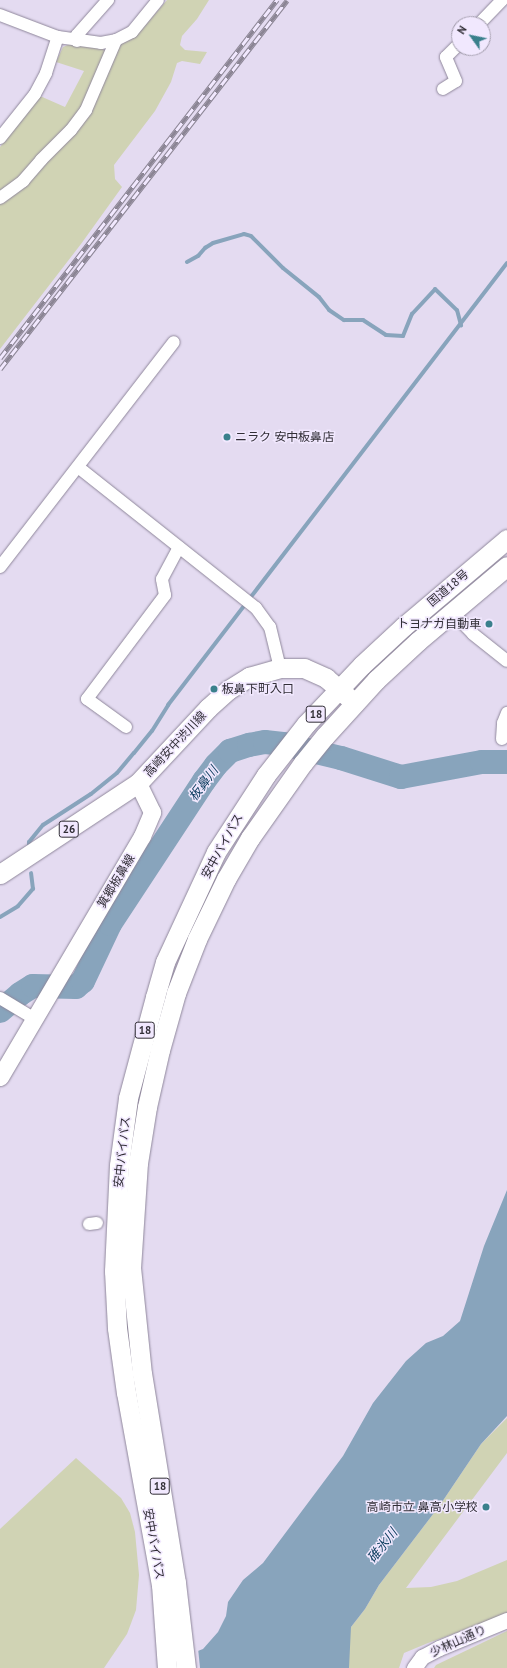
<!DOCTYPE html>
<html>
<head>
<meta charset="utf-8">
<style>
  body { margin:0 }
  #map { position:relative; width:507px; height:1668px; overflow:hidden; background:#e4dbf1; font-family:"PT Sans","Noto Sans JP",sans-serif }
  div>[style] { position:absolute }
  [style*='--x'] { left:calc(var(--x)*1px); top:calc(var(--y)*1px); width:calc(var(--w)*1px); rotate:calc(var(--a)*1deg) }
  .green>* { inset:0; background:#d0d3b4 }
  .water>* { inset:0; background:#88a4bc }
  .pier>* { inset:0; background:#e4dbf1 }
  .stream>* { height:4px; margin:-2px; padding:0 2px; transform-origin:2px; border-radius:2px; background:#88a4bc }
  .river>* { height:24px; margin:-12px; padding:0 12px; transform-origin:12px; border-radius:12px; background:#88a4bc }
  .roads { filter:drop-shadow(0 0 1px #8f879b) drop-shadow(0 0 1px #8f879b) }
  .minor>* { height:12px; margin:-6px; padding:0 6px; transform-origin:6px; border-radius:6px; background:#fff }
  .tertiary>* { height:15px; margin:-7.5px; padding:0 7.5px; transform-origin:7.5px; border-radius:7.5px; background:#fff }
  .secondary>* { height:17px; margin:-8.5px; padding:0 8.5px; transform-origin:8.5px; border-radius:8.5px; background:#fff }
  .primary>* { height:19px; margin:-9.5px; padding:0 9.5px; transform-origin:9.5px; border-radius:9.5px; background:#fff }
  .trunk>* { height:19px; margin:-9.5px; padding:0 9.5px; transform-origin:9.5px; border-radius:9.5px; background:#fff }
  .rail>* { height:4.5px; margin-top:-2.25px; transform-origin:0; background:repeating-linear-gradient(90deg,#f1e8fe 0 9px,#8b8594 0 18px); box-sizing:border-box; border-block:1px solid #8b8594 }
  .dots>* { width:11px; height:11px; translate:-50% -50%; box-sizing:border-box; border:2px solid #f1e8fe; border-radius:50% }
  span { translate:-50% -50%; white-space:nowrap; text-align:center; line-height:1.15; -webkit-text-stroke:3px #f1e8fe; paint-order:stroke }
  .shield-label span { padding:1px 3px; background:#f1e8fe; border:1px solid; border-radius:3px; -webkit-text-stroke-width:0 }
  .shield-label { font-size:11px; color:#312e36; font-weight:700 }
  .poi-label { font-size:12px; color:#312e36 }
  .left { translate:0 -50%; text-align:left }
  .right { translate:-100% -50%; text-align:right }
  .street-label { font-size:12px; color:#312e36 }
  .water-label { font-size:13px; color:#0b3c5e; font-style:italic }
  .north { position:absolute; left:451px; top:16px; width:40px; height:40px; box-sizing:border-box; background:#f1e8fe; border:1px solid #a49eae; border-radius:50%; rotate:303deg; font-size:11px; font-weight:700; line-height:16px; text-align:center; color:#312e36 }
  .north::after { content:''; display:block; margin:auto; width:14px; height:18px; background:#3a808c; clip-path:polygon(50% 0,100% 100%,50% 72%,0 100%) }
</style>
</head>
<body>
<div id="map">
  <div class="green">
    <i style="clip-path:polygon(167px 0,209px 0,197px 19px,182px 36px,180px 45px,185px 50px,207px 52px,200px 64px,182px 61px,177px 63px,171px 82px,155px 111px,114px 165px,115px 179px,122px 187px,81px 244px,0 349px,0 201px,74px 134px,116px 45px,136px 36px)"></i>
    <i style="clip-path:polygon(70px 44px,101px 48px,106px 51px,82px 109px,39px 159px,0 194px,0 147px,40px 96px,65px 107px,84px 71px,56px 62px,63px 47px)"></i>
    <i style="clip-path:polygon(507px 1418px,507px 1453px,406px 1588px,431px 1587px,457px 1581px,507px 1560px,507px 1615px,428px 1643px,404px 1653px,399px 1668px,341px 1668px,351px 1627px,365px 1609px,379px 1585px,440px 1505px,481px 1444px)"></i>
    <i style="clip-path:polygon(76px 1458px,121px 1498px,130px 1513px,135px 1532px,139px 1575px,136px 1610px,127px 1634px,104px 1668px,0 1668px,0 1529px)"></i>
    <i style="clip-path:polygon(507px 1631px,507px 1668px,434px 1668px,436px 1665px)"></i>
  </div>
  <div class="water">
    <i style="clip-path:polygon(507px 1190px,507px 1416px,481px 1444px,440px 1505px,379px 1585px,365px 1609px,351px 1627px,349px 1668px,172px 1668px,177px 1659px,203px 1649px,218px 1632px,226px 1616px,228px 1602px,243px 1580px,263px 1563px,343px 1456px,373px 1403px,406px 1361px,426px 1343px,443px 1336px,460px 1321px,484px 1246px)"></i>
  </div>
  <div class="pier">
    <i style="clip-path:polygon(198px 1648px,200px 1668px,170px 1668px,176px 1657px)"></i>
  </div>
  <div class="stream">
    <i style="--x:187;--y:262;--w:13;--a:-29"></i>
    <i style="--x:198;--y:256;--w:11;--a:-49"></i>
    <i style="--x:205;--y:248;--w:9;--a:-32"></i>
    <i style="--x:213;--y:243;--w:32;--a:-16"></i>
    <i style="--x:244;--y:234;--w:7;--a:16"></i>
    <i style="--x:251;--y:236;--w:45;--a:45"></i>
    <i style="--x:283;--y:268;--w:46;--a:38.9"></i>
    <i style="--x:319;--y:297;--w:16;--a:52"></i>
    <i style="--x:329;--y:310;--w:18;--a:34"></i>
    <i style="--x:344;--y:320;--w:19;--a:0"></i>
    <i style="--x:363;--y:320;--w:27;--a:33"></i>
    <i style="--x:386;--y:335;--w:17;--a:3"></i>
    <i style="--x:403;--y:336;--w:24;--a:-68"></i>
    <i style="--x:412;--y:314;--w:34;--a:-47"></i>
    <i style="--x:435;--y:289;--w:30;--a:44"></i>
    <i style="--x:457;--y:310;--w:16;--a:75"></i>
    <i style="--x:29;--y:846;--w:4;--a:-90"></i>
    <i style="--x:29;--y:842;--w:22;--a:-51"></i>
    <i style="--x:43;--y:825;--w:57;--a:-32.9"></i>
    <i style="--x:91;--y:794;--w:33;--a:-39"></i>
    <i style="--x:117;--y:773;--w:26;--a:-50"></i>
    <i style="--x:134;--y:753;--w:28;--a:-51"></i>
    <i style="--x:152;--y:731;--w:31;--a:-58"></i>
    <i style="--x:168;--y:705;--w:557;--a:-52.51"></i>
    <i style="--x:0;--y:917;--w:21;--a:-31"></i>
    <i style="--x:18;--y:906;--w:23;--a:-49"></i>
    <i style="--x:33;--y:889;--w:16;--a:-97"></i>
  </div>
  <div class="river">
    <i style="--x:0;--y:1011;--w:26;--a:-40"></i>
    <i style="--x:20;--y:994;--w:15;--a:-32"></i>
    <i style="--x:33;--y:986;--w:43;--a:1.3"></i>
    <i style="--x:76;--y:987;--w:9;--a:-41"></i>
    <i style="--x:83;--y:981;--w:63;--a:-64.7"></i>
    <i style="--x:110;--y:924;--w:171;--a:-56.7"></i>
    <i style="--x:204;--y:781;--w:20;--a:-53"></i>
    <i style="--x:216;--y:765;--w:20;--a:-45"></i>
    <i style="--x:230;--y:751;--w:20;--a:-18"></i>
    <i style="--x:249;--y:745;--w:16;--a:-11"></i>
    <i style="--x:265;--y:742;--w:18;--a:6"></i>
    <i style="--x:283;--y:744;--w:60;--a:13.6"></i>
    <i style="--x:341;--y:758;--w:63;--a:17.6"></i>
    <i style="--x:401;--y:777;--w:82;--a:-10.5"></i>
    <i style="--x:482;--y:762;--w:25;--a:0"></i>
  </div>
  <div class="roads">
    <div class="minor">
      <i style="--x:0;--y:15;--w:62;--a:20.8"></i>
      <i style="--x:58;--y:37;--w:43;--a:7.9"></i>
      <i style="--x:101;--y:43;--w:15;--a:-11"></i>
      <i style="--x:116;--y:40;--w:18;--a:-27"></i>
      <i style="--x:132;--y:32;--w:41;--a:-50.9"></i>
      <i style="--x:479;--y:24;--w:33;--a:-46"></i>
      <i style="--x:77;--y:41;--w:6;--a:-90"></i>
      <i style="--x:77;--y:35;--w:47;--a:-48.5"></i>
      <i style="--x:443;--y:89;--w:15;--a:-32"></i>
      <i style="--x:456;--y:81;--w:26;--a:-113"></i>
      <i style="--x:446;--y:57;--w:18;--a:-45"></i>
      <i style="--x:0;--y:138;--w:56;--a:-51.5"></i>
      <i style="--x:35;--y:94;--w:24;--a:-62"></i>
      <i style="--x:46;--y:73;--w:38;--a:-72"></i>
      <i style="--x:0;--y:198;--w:29;--a:-36"></i>
      <i style="--x:23;--y:181;--w:28;--a:-49"></i>
      <i style="--x:41;--y:160;--w:42;--a:-45"></i>
      <i style="--x:71;--y:130;--w:25;--a:-53"></i>
      <i style="--x:86;--y:110;--w:76;--a:-66.8"></i>
      <i style="--x:78;--y:467;--w:227;--a:38.4"></i>
      <i style="--x:256;--y:608;--w:24;--a:54"></i>
      <i style="--x:270;--y:627;--w:42;--a:76.3"></i>
      <i style="--x:0;--y:567;--w:284;--a:-52.3"></i>
      <i style="--x:452;--y:612;--w:30;--a:46"></i>
      <i style="--x:473;--y:634;--w:43;--a:38.5"></i>
      <i style="--x:126;--y:727;--w:48;--a:-144.3"></i>
      <i style="--x:87;--y:699;--w:130;--a:-53.1"></i>
      <i style="--x:165;--y:595;--w:16;--a:-101"></i>
      <i style="--x:162;--y:579;--w:36;--a:-62"></i>
      <i style="--x:502;--y:739;--w:16;--a:-86"></i>
      <i style="--x:503;--y:723;--w:11;--a:-68"></i>
      <i style="--x:0;--y:998;--w:41;--a:31"></i>
      <i style="--x:89;--y:1224;--w:8;--a:-7"></i>
    </div>
    <div class="tertiary">
      <i style="--x:414;--y:1668;--w:14;--a:-54"></i>
      <i style="--x:422;--y:1657;--w:19;--a:-28"></i>
      <i style="--x:439;--y:1648;--w:74;--a:-22.4"></i>
    </div>
    <div class="secondary">
      <i style="--x:0;--y:1077;--w:280;--a:-59.5"></i>
      <i style="--x:142;--y:836;--w:26;--a:-67"></i>
      <i style="--x:152;--y:812;--w:32;--a:-116"></i>
    </div>
    <div class="primary">
      <i style="--x:0;--y:874;--w:165;--a:-33.4"></i>
      <i style="--x:138;--y:783;--w:103;--a:-47"></i>
      <i style="--x:208;--y:708;--w:27;--a:-42"></i>
      <i style="--x:228;--y:690;--w:25;--a:-32"></i>
      <i style="--x:249;--y:677;--w:32;--a:-16"></i>
      <i style="--x:280;--y:668;--w:24;--a:0"></i>
      <i style="--x:304;--y:668;--w:24;--a:24"></i>
      <i style="--x:326;--y:678;--w:38;--a:41"></i>
    </div>
    <div class="trunk">
      <i style="--x:167;--y:1668;--w:83;--a:-94.1"></i>
      <i style="--x:161;--y:1585;--w:195;--a:-100.3"></i>
      <i style="--x:126;--y:1393;--w:66;--a:-97.9"></i>
      <i style="--x:117;--y:1328;--w:57;--a:-93"></i>
      <i style="--x:114;--y:1271;--w:106;--a:-87.3"></i>
      <i style="--x:119;--y:1165;--w:68;--a:-82.3"></i>
      <i style="--x:128;--y:1098;--w:105;--a:-75"></i>
      <i style="--x:155;--y:997;--w:36;--a:-74"></i>
      <i style="--x:165;--y:962;--w:121;--a:-65.1"></i>
      <i style="--x:216;--y:852;--w:92;--a:-57"></i>
      <i style="--x:266;--y:775;--w:65;--a:-51.9"></i>
      <i style="--x:306;--y:724;--w:81;--a:-46.5"></i>
      <i style="--x:362;--y:665;--w:57;--a:-42.9"></i>
      <i style="--x:404;--y:626;--w:135;--a:-40.2"></i>
      <i style="--x:186;--y:1668;--w:86;--a:-96.7"></i>
      <i style="--x:176;--y:1583;--w:212;--a:-99.2"></i>
      <i style="--x:142;--y:1374;--w:107;--a:-95.9"></i>
      <i style="--x:131;--y:1268;--w:105;--a:-86.2"></i>
      <i style="--x:138;--y:1163;--w:57;--a:-80.9"></i>
      <i style="--x:147;--y:1107;--w:58;--a:-77.2"></i>
      <i style="--x:160;--y:1050;--w:59;--a:-74.3"></i>
      <i style="--x:176;--y:993;--w:58;--a:-68.7"></i>
      <i style="--x:197;--y:939;--w:67;--a:-64.2"></i>
      <i style="--x:226;--y:879;--w:48;--a:-59.7"></i>
      <i style="--x:250;--y:838;--w:92;--a:-54.8"></i>
      <i style="--x:303;--y:763;--w:35;--a:-51"></i>
      <i style="--x:325;--y:736;--w:76;--a:-47.7"></i>
      <i style="--x:376;--y:680;--w:57;--a:-42.9"></i>
      <i style="--x:418;--y:641;--w:116;--a:-40.1"></i>
    </div>
  </div>
  <div class="rail">
    <i style="--x:0;--y:358;--w:453;--a:-52.3"></i>
    <i style="--x:0;--y:369;--w:467;--a:-52.1"></i>
  </div>
  <div class="dots">
    <i style="left:227px;top:437px;background:#3a808c"></i>
    <i style="left:489px;top:624px;background:#3a808c"></i>
    <i style="left:214px;top:689px;background:#3a808c"></i>
    <i style="left:486px;top:1507px;background:#3a808c"></i>
  </div>
  <div class="shield-label">
    <span style="left:316px;top:714px">18</span>
    <span style="left:69px;top:829px">26</span>
    <span style="left:145px;top:1030px">18</span>
    <span style="left:160px;top:1486px">18</span>
  </div>
  <div class="poi-label">
    <span class="left" style="left:235px;top:437px">ニラク 安中板鼻店</span>
    <span class="right" style="left:481px;top:624px">トヨナガ自動車</span>
    <span class="left" style="left:222px;top:689px">板鼻下町入口</span>
    <span class="right" style="left:478px;top:1507px">高崎市立 鼻高小学校</span>
  </div>
  <div class="street-label">
    <span style="left:448px;top:588px;rotate:-40deg">国道18号</span>
    <span style="left:175px;top:744px;rotate:-47deg">高崎安中渋川線</span>
    <span style="left:222px;top:846px;rotate:-61deg">安中バイパス</span>
    <span style="left:116px;top:881px;rotate:-59deg">箕郷板鼻線</span>
    <span style="left:122px;top:1152px;rotate:-84deg">安中バイパス</span>
    <span style="left:154px;top:1544px;rotate:80deg">安中バイパス</span>
    <span style="left:458px;top:1641px;rotate:-24deg">少林山通り</span>
  </div>
  <div class="water-label">
    <span style="left:204px;top:784px;rotate:-53deg">板鼻川</span>
    <span style="left:383px;top:1546px;rotate:-51deg">碓氷川</span>
  </div>
  <div class="north">N</div>
</div>
</body>
</html>
